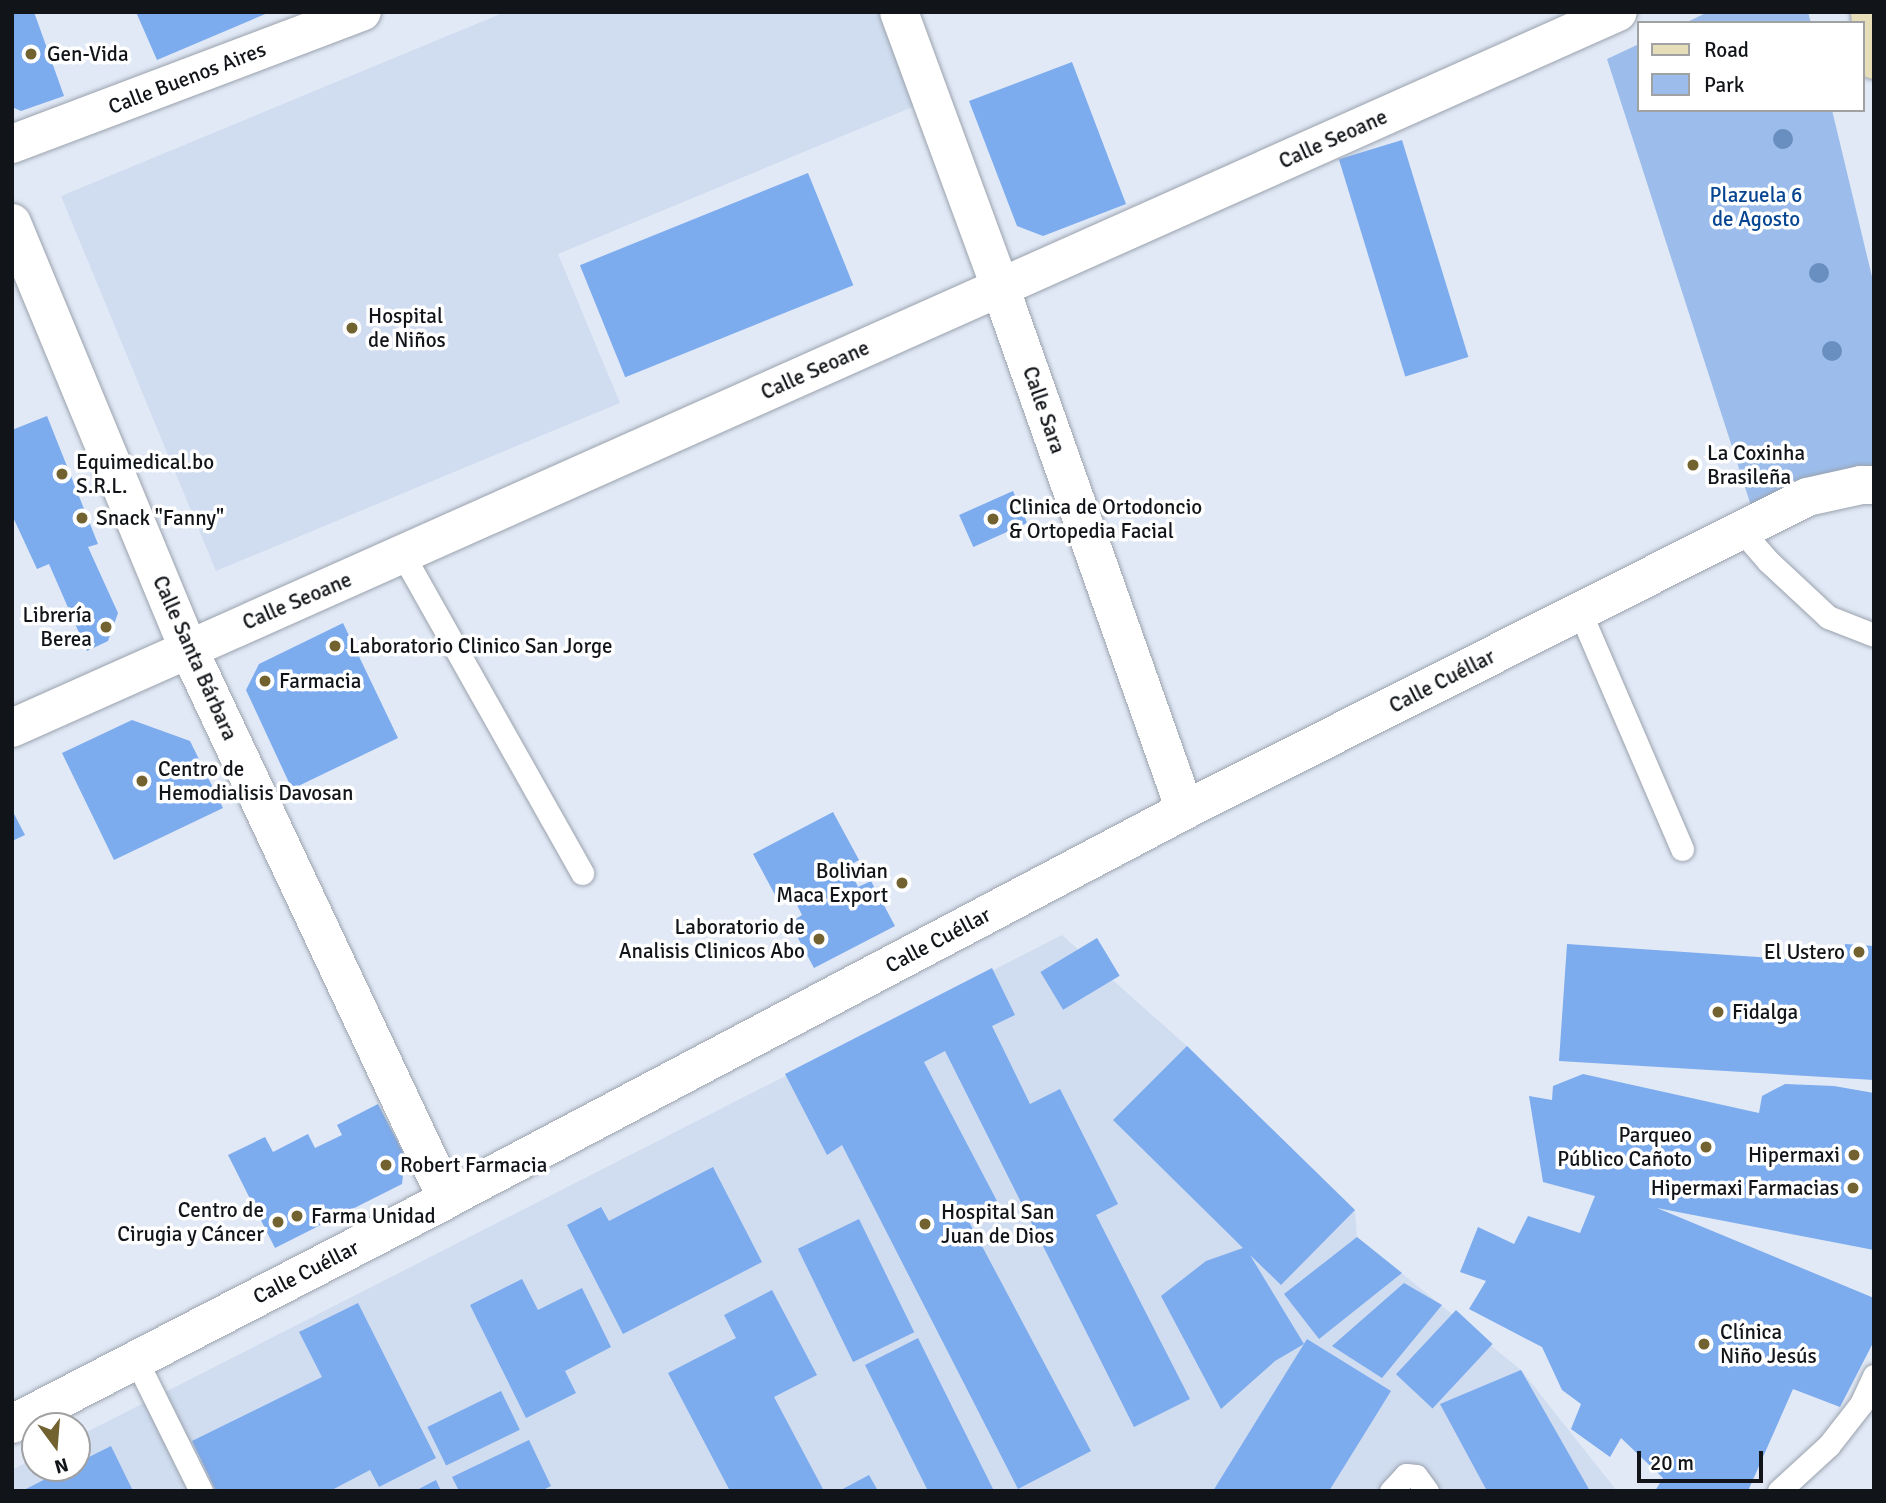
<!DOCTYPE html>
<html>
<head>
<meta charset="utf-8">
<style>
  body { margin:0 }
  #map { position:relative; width:1886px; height:1503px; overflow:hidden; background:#e1e9f6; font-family:Signika,sans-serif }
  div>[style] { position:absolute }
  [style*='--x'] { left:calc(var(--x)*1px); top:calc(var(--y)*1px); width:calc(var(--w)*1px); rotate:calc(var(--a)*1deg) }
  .built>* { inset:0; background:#d0ddf0 }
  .green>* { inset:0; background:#9cbdeb }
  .building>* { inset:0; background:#7cabee; transform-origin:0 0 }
  .roads { filter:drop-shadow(0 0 2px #9aa2ad) drop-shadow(0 0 2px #9aa2ad) }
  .service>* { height:23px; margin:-11.5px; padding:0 11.5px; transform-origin:11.5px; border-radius:11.5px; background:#fff }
  .minor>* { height:38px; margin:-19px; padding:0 19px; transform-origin:19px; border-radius:19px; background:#fff }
  .tertiary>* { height:38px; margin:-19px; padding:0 19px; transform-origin:19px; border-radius:19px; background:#fff }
  .secondary>* { height:38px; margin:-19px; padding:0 19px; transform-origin:19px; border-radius:19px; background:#e6ddb9 }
  .trees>* { width:20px; height:20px; margin:-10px; border-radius:50%; background:#688fbf }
  .dots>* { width:19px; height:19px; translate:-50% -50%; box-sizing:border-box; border:4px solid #fff; border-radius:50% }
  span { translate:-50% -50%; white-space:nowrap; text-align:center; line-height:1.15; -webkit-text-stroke:7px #fff; paint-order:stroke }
  .poi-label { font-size:21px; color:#111418 }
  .left { translate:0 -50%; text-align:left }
  .right { translate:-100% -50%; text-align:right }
  .street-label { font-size:21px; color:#111418 }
  .park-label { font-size:21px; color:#054592 }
  .frame { position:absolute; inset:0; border:14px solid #111418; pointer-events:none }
  .legend { position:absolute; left:1637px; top:21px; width:228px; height:91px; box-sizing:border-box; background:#fff; border:2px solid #a0a1a3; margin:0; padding:9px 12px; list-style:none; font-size:21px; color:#111418 }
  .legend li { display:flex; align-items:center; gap:14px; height:35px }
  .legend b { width:35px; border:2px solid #a0a1a3 }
  .north { position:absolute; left:21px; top:1412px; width:70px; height:70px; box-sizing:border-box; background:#fff; border:2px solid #a0a1a3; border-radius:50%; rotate:164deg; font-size:19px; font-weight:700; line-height:28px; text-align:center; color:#111418 }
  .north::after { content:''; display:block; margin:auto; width:24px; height:32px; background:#716230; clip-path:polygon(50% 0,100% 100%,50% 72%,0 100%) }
  .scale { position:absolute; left:1637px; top:1451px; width:126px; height:32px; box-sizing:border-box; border:4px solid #111418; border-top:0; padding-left:9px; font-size:21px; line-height:24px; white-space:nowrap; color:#111418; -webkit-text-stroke:5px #fff; paint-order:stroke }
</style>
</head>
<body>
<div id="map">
  <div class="built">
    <i style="clip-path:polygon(505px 12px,884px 12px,922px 103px,558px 254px,620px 403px,216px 571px,61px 196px)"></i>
    <i style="clip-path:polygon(1062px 935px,1187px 1046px,1355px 1210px,1357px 1237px,1521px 1370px,1617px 1491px,12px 1491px,12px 1470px,35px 1458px,35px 1468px,77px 1468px,77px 1437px)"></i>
  </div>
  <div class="green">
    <i style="clip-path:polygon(1708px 12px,1808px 12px,1811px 23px,1685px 23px)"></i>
    <i style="clip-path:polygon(1639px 44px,1639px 110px,1832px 110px,1874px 285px,1874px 468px,1866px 466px,1794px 481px,1754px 515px,1607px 59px)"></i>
  </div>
  <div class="building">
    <i style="clip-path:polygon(12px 12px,34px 12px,64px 96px,21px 111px,12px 107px)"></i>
    <i style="clip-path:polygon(136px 12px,270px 12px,157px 60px)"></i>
    <i style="clip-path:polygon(1072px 62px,1126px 204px,1043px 236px,1017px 226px,969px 101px)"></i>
    <i style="left:1402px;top:140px;width:227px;height:66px;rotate:73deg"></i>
    <i style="left:808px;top:173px;width:121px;height:246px;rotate:68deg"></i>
    <i style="clip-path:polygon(47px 416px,98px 544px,88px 547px,118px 613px,108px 641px,87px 651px,49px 564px,37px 569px,12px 515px,12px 430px)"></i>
    <i style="left:1013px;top:491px;width:35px;height:59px;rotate:66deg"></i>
    <i style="clip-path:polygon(343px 623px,398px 738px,292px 789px,246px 690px,259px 664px)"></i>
    <i style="clip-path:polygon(132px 720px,190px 741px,223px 808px,114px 860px,62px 753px)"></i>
    <i style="clip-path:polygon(12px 810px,25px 835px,12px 841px)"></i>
    <i style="clip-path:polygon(833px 812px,859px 860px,848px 866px,858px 887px,871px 881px,895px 926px,814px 968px,790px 923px,802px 915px,793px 897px,780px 904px,753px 854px)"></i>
    <i style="left:1097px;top:938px;width:44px;height:66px;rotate:59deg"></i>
    <i style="clip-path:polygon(1567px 944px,1844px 963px,1845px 944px,1874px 946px,1874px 1080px,1559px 1061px)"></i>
    <i style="clip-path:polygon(992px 968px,1015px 1015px,992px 1026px,1030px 1104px,1060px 1089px,1118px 1204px,1096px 1215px,1190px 1399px,1134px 1427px,945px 1051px,924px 1062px,997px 1201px,966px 1216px,1091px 1451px,1018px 1489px,842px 1145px,827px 1155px,785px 1074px)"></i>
    <i style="clip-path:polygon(1187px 1046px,1355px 1210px,1281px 1285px,1250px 1255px,1304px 1344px,1275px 1361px,1221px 1409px,1161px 1296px,1206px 1261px,1243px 1248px,1113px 1120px)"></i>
    <i style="clip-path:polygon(1583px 1074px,1759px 1113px,1762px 1096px,1785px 1084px,1834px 1086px,1874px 1093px,1874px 1250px,1657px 1208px,1874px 1298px,1874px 1341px,1840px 1407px,1793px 1389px,1748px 1491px,1655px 1491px,1663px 1478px,1621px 1438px,1610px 1457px,1571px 1429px,1581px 1404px,1562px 1390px,1542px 1347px,1469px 1309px,1486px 1281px,1460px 1272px,1478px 1227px,1514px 1244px,1528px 1216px,1580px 1233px,1595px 1196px,1543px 1182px,1529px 1096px,1552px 1100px,1553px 1086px)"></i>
    <i style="clip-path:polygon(378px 1104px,405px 1156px,402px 1184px,275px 1248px,228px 1155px,265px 1137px,273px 1152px,308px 1134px,315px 1148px,342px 1135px,337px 1125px)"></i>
    <i style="clip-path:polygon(713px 1167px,762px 1262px,623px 1334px,567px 1225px,601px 1207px,609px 1221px)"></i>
    <i style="left:859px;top:1219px;width:126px;height:68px;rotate:64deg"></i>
    <i style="clip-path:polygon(1357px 1237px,1402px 1273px,1319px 1339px,1284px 1294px)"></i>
    <i style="clip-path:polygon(522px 1279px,538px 1310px,582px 1288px,611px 1347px,565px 1371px,576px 1393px,526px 1418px,470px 1305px)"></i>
    <i style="clip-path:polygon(1404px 1283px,1442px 1305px,1382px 1378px,1332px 1346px)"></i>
    <i style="clip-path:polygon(772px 1290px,817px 1375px,774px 1397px,824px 1491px,730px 1491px,668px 1373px,736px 1338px,724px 1315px)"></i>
    <i style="clip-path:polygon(358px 1303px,436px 1458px,379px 1487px,370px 1470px,330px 1491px,216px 1491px,192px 1441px,322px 1377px,299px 1332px)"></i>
    <i style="left:1456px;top:1310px;width:50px;height:88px;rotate:43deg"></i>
    <i style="clip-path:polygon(918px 1338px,994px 1491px,928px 1491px,865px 1365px)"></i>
    <i style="clip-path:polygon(1307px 1339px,1391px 1391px,1329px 1491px,1213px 1491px)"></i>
    <i style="clip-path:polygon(1521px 1370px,1590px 1491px,1487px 1491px,1440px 1404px)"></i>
    <i style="left:501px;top:1391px;width:43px;height:82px;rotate:64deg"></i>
    <i style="clip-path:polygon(529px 1440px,551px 1486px,541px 1491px,459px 1491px,452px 1477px)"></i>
    <i style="clip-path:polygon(111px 1446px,133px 1491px,22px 1491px,67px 1468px,77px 1468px,77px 1463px)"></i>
    <i style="clip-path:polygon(869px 1475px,878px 1491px,839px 1491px)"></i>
    <i style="clip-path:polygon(436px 1480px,441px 1491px,415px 1491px)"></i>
  </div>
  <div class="roads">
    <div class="service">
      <i style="--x:1741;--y:530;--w:41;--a:48.9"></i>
      <i style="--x:1768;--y:561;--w:82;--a:43"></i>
      <i style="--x:1828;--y:617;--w:49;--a:21.4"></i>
      <i style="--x:403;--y:555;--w:365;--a:60.6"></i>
      <i style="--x:1580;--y:612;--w:258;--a:66.7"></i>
      <i style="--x:136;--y:1360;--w:146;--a:63.6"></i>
      <i style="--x:1391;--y:1491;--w:22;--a:-47"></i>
      <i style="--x:1406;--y:1475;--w:10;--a:6"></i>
      <i style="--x:1416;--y:1476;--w:19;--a:54"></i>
      <i style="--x:1779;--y:1491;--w:68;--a:-42.6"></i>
      <i style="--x:1829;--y:1445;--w:52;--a:-52"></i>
      <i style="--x:1861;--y:1404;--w:31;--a:-65"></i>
    </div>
    <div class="minor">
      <i style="--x:899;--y:12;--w:293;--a:69.8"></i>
      <i style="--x:1000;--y:287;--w:555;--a:70.52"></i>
      <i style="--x:12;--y:223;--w:460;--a:67.5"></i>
      <i style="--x:188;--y:648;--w:609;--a:64.82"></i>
      <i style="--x:12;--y:728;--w:1758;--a:-24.03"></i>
      <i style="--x:12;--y:1424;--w:490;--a:-27.3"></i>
      <i style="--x:447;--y:1199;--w:834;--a:-27.79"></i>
      <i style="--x:1185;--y:810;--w:696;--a:-26.71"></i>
      <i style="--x:1807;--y:497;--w:55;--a:-12.5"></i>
      <i style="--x:1861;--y:485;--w:13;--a:0"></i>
    </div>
    <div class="tertiary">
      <i style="--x:12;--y:144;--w:374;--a:-20.7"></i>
    </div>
    <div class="secondary">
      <i style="--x:1870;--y:12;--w:48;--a:85.2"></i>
    </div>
  </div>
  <div class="trees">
    <i style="left:1783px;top:139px"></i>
    <i style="left:1819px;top:273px"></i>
    <i style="left:1832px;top:351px"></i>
  </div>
  <div class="dots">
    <i style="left:31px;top:54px;background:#716230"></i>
    <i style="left:352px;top:328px;background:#716230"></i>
    <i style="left:1693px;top:465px;background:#716230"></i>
    <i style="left:62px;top:474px;background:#716230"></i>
    <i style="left:82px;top:518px;background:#716230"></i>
    <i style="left:993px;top:519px;background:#716230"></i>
    <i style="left:106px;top:627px;background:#716230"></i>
    <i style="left:335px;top:646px;background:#716230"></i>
    <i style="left:265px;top:681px;background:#716230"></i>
    <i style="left:142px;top:781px;background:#716230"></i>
    <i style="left:902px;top:883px;background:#716230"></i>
    <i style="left:819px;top:939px;background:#716230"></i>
    <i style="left:1859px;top:952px;background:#716230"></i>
    <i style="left:1718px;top:1012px;background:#716230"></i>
    <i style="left:1706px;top:1147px;background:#716230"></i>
    <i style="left:1854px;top:1155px;background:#716230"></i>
    <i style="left:386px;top:1165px;background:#716230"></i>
    <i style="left:1853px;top:1188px;background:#716230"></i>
    <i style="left:297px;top:1216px;background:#716230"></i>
    <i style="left:278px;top:1222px;background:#716230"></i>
    <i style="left:925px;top:1224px;background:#716230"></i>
    <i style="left:1704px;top:1344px;background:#716230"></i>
  </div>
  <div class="poi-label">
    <span class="left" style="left:47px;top:54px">Gen-Vida</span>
    <span class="left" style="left:368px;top:328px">Hospital<br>de Niños</span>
    <span class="left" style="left:1707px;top:465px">La Coxinha<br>Brasileña</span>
    <span class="left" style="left:76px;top:474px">Equimedical.bo<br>S.R.L.</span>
    <span class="left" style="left:1009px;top:519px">Clinica de Ortodoncio<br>&amp; Ortopedia Facial</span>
    <span class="left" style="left:96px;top:518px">Snack "Fanny"</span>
    <span class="right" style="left:92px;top:627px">Librería<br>Berea</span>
    <span class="left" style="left:349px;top:646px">Laboratorio Clinico San Jorge</span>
    <span class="left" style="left:279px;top:681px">Farmacia</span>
    <span class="left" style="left:158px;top:781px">Centro de<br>Hemodialisis Davosan</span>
    <span class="right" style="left:888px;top:883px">Bolivian<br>Maca Export</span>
    <span class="right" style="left:805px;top:939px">Laboratorio de<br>Analisis Clinicos Abo</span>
    <span class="right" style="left:1845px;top:952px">El Ustero</span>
    <span class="left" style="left:1732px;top:1012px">Fidalga</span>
    <span class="right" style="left:1692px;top:1147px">Parqueo<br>Público Cañoto</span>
    <span class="right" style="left:1840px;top:1155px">Hipermaxi</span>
    <span class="left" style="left:400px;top:1165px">Robert Farmacia</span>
    <span class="right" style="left:1839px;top:1188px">Hipermaxi Farmacias</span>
    <span class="right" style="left:264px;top:1222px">Centro de<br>Cirugia y Cáncer</span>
    <span class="left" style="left:941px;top:1224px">Hospital San<br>Juan de Dios</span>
    <span class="left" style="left:311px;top:1216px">Farma Unidad</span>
    <span class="left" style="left:1720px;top:1344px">Clínica<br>Niño Jesús</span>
  </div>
  <div class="street-label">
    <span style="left:187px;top:78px;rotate:-21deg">Calle Buenos Aires</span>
    <span style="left:1333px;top:139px;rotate:-24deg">Calle Seoane</span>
    <span style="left:815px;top:370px;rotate:-24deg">Calle Seoane</span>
    <span style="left:1044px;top:410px;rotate:71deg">Calle Sara</span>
    <span style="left:297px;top:601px;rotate:-23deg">Calle Seoane</span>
    <span style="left:195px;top:658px;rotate:66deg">Calle Santa Bárbara</span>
    <span style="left:1442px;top:681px;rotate:-27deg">Calle Cuéllar</span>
    <span style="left:938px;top:940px;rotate:-28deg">Calle Cuéllar</span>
    <span style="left:306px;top:1272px;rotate:-27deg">Calle Cuéllar</span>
  </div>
  <div class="park-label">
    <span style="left:1756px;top:207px">Plazuela 6<br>de Agosto</span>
  </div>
  <div class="frame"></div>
  <ul class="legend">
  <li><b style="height:9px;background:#e6ddb9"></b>Road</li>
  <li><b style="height:19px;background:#9cbdeb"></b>Park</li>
  </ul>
  <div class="north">N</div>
  <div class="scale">20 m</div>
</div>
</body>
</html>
